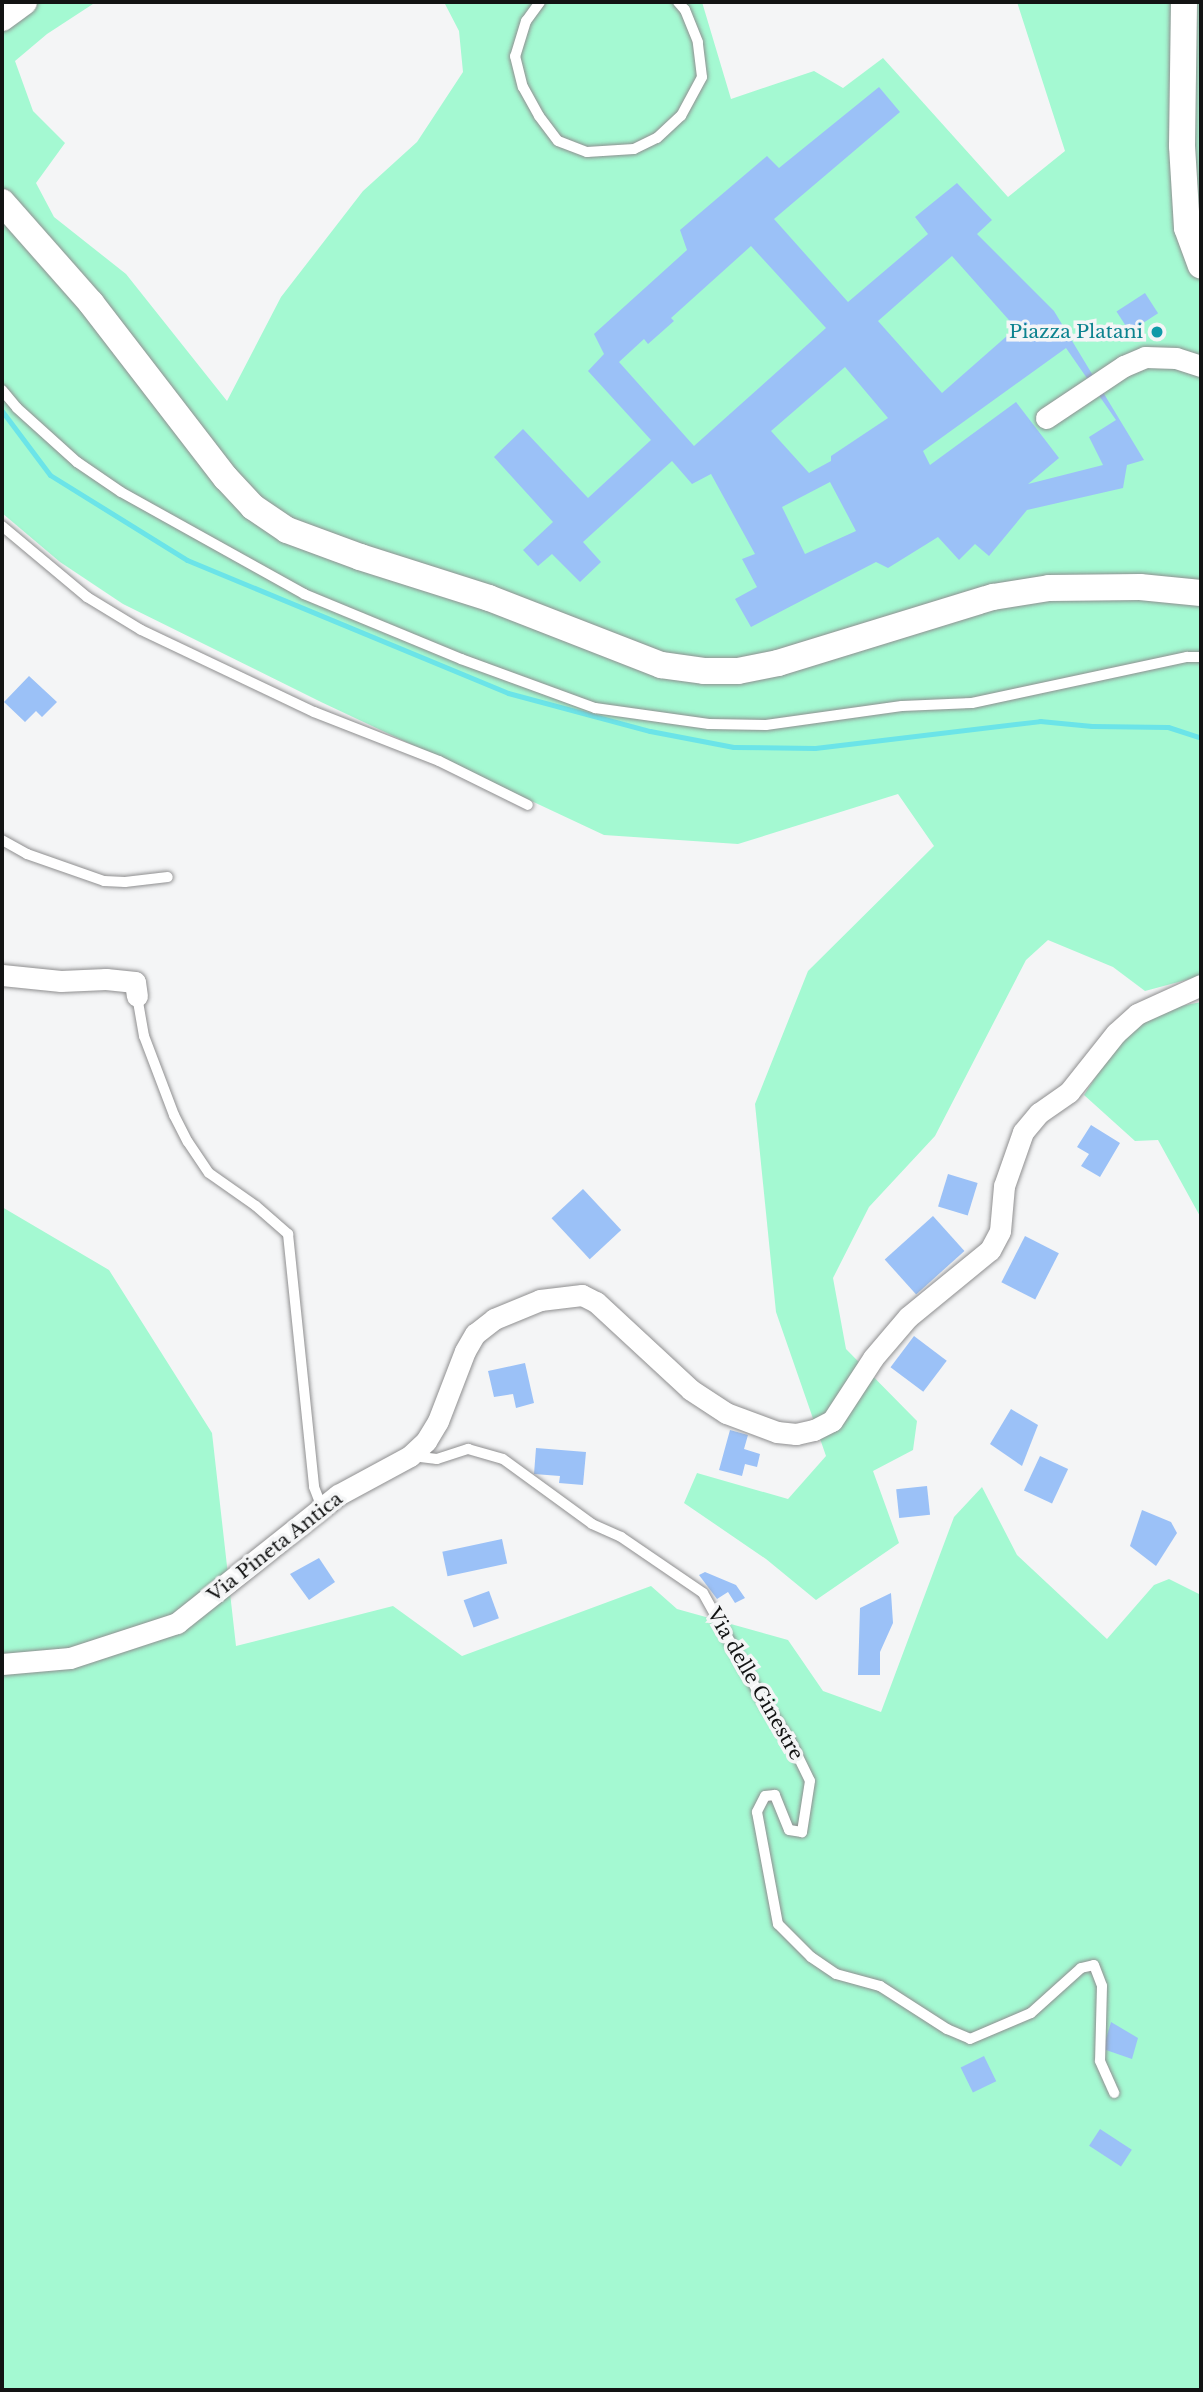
<!DOCTYPE html>
<html>
<head>
<meta charset="utf-8">
<style>
  body { margin:0 }
  #map { position:relative; width:1203px; height:2392px; overflow:hidden; background:#f4f5f6; font-family:"Libre Baskerville",serif }
  div>[style] { position:absolute }
  [style*='--x'] { left:calc(var(--x)*1px); top:calc(var(--y)*1px); width:calc(var(--w)*1px); rotate:calc(var(--a)*1deg) }
  .green>* { inset:0; background:#a4f9d2 }
  .stream>* { height:5px; margin:-2.5px; padding:0 2.5px; transform-origin:2.5px; border-radius:2.5px; background:#6be4e8 }
  .building>* { inset:0; background:#9bc1f7; transform-origin:0 0 }
  .roads { filter:drop-shadow(0 0 2px #8f8f90) drop-shadow(0 0 2px #8f8f90) }
  .service>* { height:10px; margin:-5px; padding:0 5px; transform-origin:5px; border-radius:5px; background:#fff }
  .minor>* { height:21px; margin:-10.5px; padding:0 10.5px; transform-origin:10.5px; border-radius:10.5px; background:#fff }
  .tertiary>* { height:26px; margin:-13px; padding:0 13px; transform-origin:13px; border-radius:13px; background:#fff }
  .dots>* { width:19px; height:19px; translate:-50% -50%; box-sizing:border-box; border:4px solid #f4f5f6; border-radius:50% }
  span { translate:-50% -50%; white-space:nowrap; text-align:center; line-height:1.15; -webkit-text-stroke:7px #f4f5f6; paint-order:stroke }
  .culture-label { font-size:19px; color:#0d838f }
  .right { translate:-100% -50%; text-align:right }
  .street-label { font-size:19px; color:#121313 }
  .frame { position:absolute; inset:0; border:4px solid #121313; pointer-events:none }
</style>
</head>
<body>
<div id="map">
  <div class="green">
    <i style="clip-path:polygon(2px 2px,96px 2px,47px 34px,15px 61px,33px 111px,65px 143px,36px 183px,54px 217px,126px 274px,227px 401px,281px 297px,363px 191px,417px 142px,463px 72px,459px 31px,444px 2px,702px 2px,731px 99px,814px 71px,843px 88px,883px 58px,1008px 197px,1065px 151px,1017px 2px,1201px 2px,1201px 976px,1145px 991px,1113px 967px,1048px 940px,1026px 960px,935px 1136px,869px 1207px,833px 1278px,846px 1349px,917px 1421px,913px 1450px,873px 1471px,899px 1543px,816px 1600px,766px 1559px,684px 1503px,697px 1473px,788px 1499px,826px 1456px,776px 1312px,755px 1104px,808px 971px,934px 846px,898px 794px,738px 844px,604px 835px,321px 702px,123px 604px,60px 562px,2px 513px)"></i>
    <i style="clip-path:polygon(1201px 1002px,1201px 1218px,1158px 1140px,1135px 1141px,1084px 1095px,1117px 1044px,1147px 1021px,1181px 1006px)"></i>
    <i style="clip-path:polygon(2px 1207px,109px 1270px,212px 1433px,236px 1646px,393px 1606px,462px 1656px,651px 1586px,677px 1609px,788px 1640px,823px 1691px,881px 1712px,954px 1517px,982px 1487px,1017px 1555px,1107px 1639px,1154px 1585px,1169px 1579px,1201px 1595px,1201px 2390px,2px 2390px)"></i>
  </div>
  <div class="stream">
    <i style="--x:2;--y:411;--w:80;--a:53.1"></i>
    <i style="--x:50;--y:475;--w:161;--a:31.8"></i>
    <i style="--x:187;--y:560;--w:347;--a:22.5"></i>
    <i style="--x:508;--y:693;--w:147;--a:15"></i>
    <i style="--x:650;--y:731;--w:85;--a:10.9"></i>
    <i style="--x:733;--y:747;--w:82;--a:0.7"></i>
    <i style="--x:815;--y:748;--w:227;--a:-6.8"></i>
    <i style="--x:1040;--y:721;--w:52;--a:5.5"></i>
    <i style="--x:1092;--y:726;--w:76;--a:0.8"></i>
    <i style="--x:1168;--y:727;--w:35;--a:18"></i>
  </div>
  <div class="building">
    <i style="clip-path:polygon(evenodd,879px 87px,900px 112px,774px 219px,848px 302px,928px 234px,915px 217px,957px 183px,992px 220px,977px 234px,1054px 311px,1144px 460px,1127px 465px,1123px 488px,1027px 510px,989px 556px,975px 544px,959px 560px,938px 537px,888px 568px,876px 562px,751px 627px,735px 599px,757px 587px,742px 559px,755px 554px,711px 474px,692px 484px,672px 461px,583px 542px,601px 562px,580px 582px,552px 554px,538px 566px,523px 550px,553px 522px,494px 457px,523px 429px,588px 498px,651px 440px,588px 371px,604px 354px,594px 334px,687px 250px,680px 230px,767px 156px,779px 168px,879px 87px,751px 246px,826px 328px,694px 446px,619px 362px,644px 339px,648px 344px,674px 321px,671px 318px,751px 246px,879px 87px,952px 256px,1016px 328px,942px 393px,878px 321px,952px 256px,879px 87px,1066px 348px,1116px 420px,1089px 437px,1103px 465px,1028px 484px,1059px 458px,1016px 402px,930px 465px,923px 451px,1066px 348px,879px 87px,845px 367px,888px 418px,831px 456px,831px 461px,809px 473px,771px 431px,845px 367px,879px 87px,830px 482px,856px 531px,805px 554px,782px 507px,830px 482px)"></i>
    <i style="left:1145px;top:293px;width:24px;height:34px;rotate:57deg"></i>
    <i style="clip-path:polygon(29px 676px,57px 702px,42px 717px,36px 711px,25px 722px,4px 702px)"></i>
    <i style="clip-path:polygon(1091px 1125px,1120px 1143px,1100px 1177px,1081px 1166px,1089px 1154px,1077px 1147px)"></i>
    <i style="left:948px;top:1174px;width:31px;height:34px;rotate:17deg"></i>
    <i style="left:583px;top:1189px;width:56px;height:43px;rotate:47deg"></i>
    <i style="left:933px;top:1216px;width:47px;height:65px;rotate:48deg"></i>
    <i style="left:1025px;top:1236px;width:38px;height:52px;rotate:27deg"></i>
    <i style="left:914px;top:1336px;width:41px;height:39px;rotate:37deg"></i>
    <i style="clip-path:polygon(525px 1363px,534px 1403px,516px 1408px,513px 1394px,494px 1397px,488px 1371px)"></i>
    <i style="clip-path:polygon(1011px 1409px,1038px 1425px,1022px 1466px,990px 1444px)"></i>
    <i style="clip-path:polygon(730px 1430px,748px 1435px,744px 1449px,760px 1454px,757px 1467px,745px 1464px,742px 1476px,719px 1470px)"></i>
    <i style="clip-path:polygon(536px 1448px,586px 1452px,583px 1485px,559px 1483px,560px 1476px,534px 1474px)"></i>
    <i style="left:1040px;top:1456px;width:31px;height:38px;rotate:25deg"></i>
    <i style="left:927px;top:1486px;width:29px;height:31px;rotate:84deg"></i>
    <i style="clip-path:polygon(1142px 1510px,1171px 1522px,1177px 1533px,1156px 1566px,1130px 1546px)"></i>
    <i style="left:502px;top:1539px;width:25px;height:61px;rotate:78deg"></i>
    <i style="clip-path:polygon(319px 1558px,335px 1582px,309px 1600px,290px 1574px)"></i>
    <i style="clip-path:polygon(705px 1572px,736px 1585px,745px 1598px,735px 1603px,728px 1592px,717px 1599px,699px 1575px)"></i>
    <i style="left:489px;top:1591px;width:29px;height:27px;rotate:70deg"></i>
    <i style="clip-path:polygon(891px 1593px,893px 1623px,880px 1652px,880px 1675px,858px 1675px,860px 1608px)"></i>
    <i style="clip-path:polygon(1111px 2022px,1138px 2038px,1132px 2059px,1103px 2049px)"></i>
    <i style="left:984px;top:2056px;width:28px;height:26px;rotate:64deg"></i>
    <i style="left:1100px;top:2129px;width:38px;height:20px;rotate:33deg"></i>
  </div>
  <div class="roads">
    <div class="service">
      <i style="--x:540;--y:2;--w:24;--a:126"></i>
      <i style="--x:526;--y:21;--w:37;--a:107"></i>
      <i style="--x:515;--y:56;--w:32;--a:76"></i>
      <i style="--x:523;--y:87;--w:33;--a:61"></i>
      <i style="--x:539;--y:116;--w:31;--a:53"></i>
      <i style="--x:558;--y:141;--w:31;--a:21"></i>
      <i style="--x:587;--y:152;--w:47;--a:-3.7"></i>
      <i style="--x:634;--y:149;--w:25;--a:-26"></i>
      <i style="--x:657;--y:138;--w:33;--a:-43"></i>
      <i style="--x:681;--y:116;--w:44;--a:-61.7"></i>
      <i style="--x:702;--y:77;--w:35;--a:-97"></i>
      <i style="--x:698;--y:42;--w:35;--a:-112"></i>
      <i style="--x:685;--y:10;--w:11;--a:-131"></i>
      <i style="--x:2;--y:390;--w:23;--a:50"></i>
      <i style="--x:17;--y:408;--w:81;--a:42"></i>
      <i style="--x:77;--y:462;--w:53;--a:34.3"></i>
      <i style="--x:121;--y:492;--w:210;--a:29.1"></i>
      <i style="--x:304;--y:594;--w:170;--a:22.5"></i>
      <i style="--x:461;--y:659;--w:143;--a:20.1"></i>
      <i style="--x:595;--y:708;--w:115;--a:8"></i>
      <i style="--x:709;--y:724;--w:57;--a:1"></i>
      <i style="--x:766;--y:725;--w:137;--a:-8"></i>
      <i style="--x:902;--y:706;--w:70;--a:-2.5"></i>
      <i style="--x:972;--y:703;--w:220;--a:-12.1"></i>
      <i style="--x:1187;--y:657;--w:14;--a:0"></i>
      <i style="--x:2;--y:526;--w:111;--a:39.9"></i>
      <i style="--x:87;--y:597;--w:63;--a:31.4"></i>
      <i style="--x:141;--y:630;--w:191;--a:25.4"></i>
      <i style="--x:314;--y:712;--w:134;--a:21.4"></i>
      <i style="--x:439;--y:761;--w:99;--a:26.3"></i>
      <i style="--x:2;--y:840;--w:29;--a:29"></i>
      <i style="--x:27;--y:854;--w:82;--a:19.3"></i>
      <i style="--x:104;--y:881;--w:21;--a:3"></i>
      <i style="--x:125;--y:882;--w:43;--a:-6.6"></i>
      <i style="--x:137;--y:996;--w:41;--a:80.1"></i>
      <i style="--x:144;--y:1036;--w:85;--a:69.2"></i>
      <i style="--x:174;--y:1115;--w:30;--a:63"></i>
      <i style="--x:188;--y:1142;--w:37;--a:56"></i>
      <i style="--x:209;--y:1173;--w:57;--a:35.1"></i>
      <i style="--x:256;--y:1206;--w:43;--a:41.2"></i>
      <i style="--x:288;--y:1234;--w:254;--a:84.1"></i>
      <i style="--x:314;--y:1487;--w:22;--a:69"></i>
      <i style="--x:412;--y:1456;--w:25;--a:7"></i>
      <i style="--x:437;--y:1459;--w:33;--a:-18"></i>
      <i style="--x:468;--y:1449;--w:36;--a:16"></i>
      <i style="--x:503;--y:1459;--w:110;--a:36.1"></i>
      <i style="--x:592;--y:1524;--w:32;--a:24"></i>
      <i style="--x:621;--y:1537;--w:99;--a:34.3"></i>
      <i style="--x:703;--y:1593;--w:119;--a:60.9"></i>
      <i style="--x:761;--y:1697;--w:54;--a:56.3"></i>
      <i style="--x:791;--y:1742;--w:43;--a:64"></i>
      <i style="--x:810;--y:1781;--w:52;--a:98.9"></i>
      <i style="--x:802;--y:1832;--w:13;--a:-171"></i>
      <i style="--x:789;--y:1830;--w:38;--a:-112"></i>
      <i style="--x:775;--y:1795;--w:10;--a:174"></i>
      <i style="--x:765;--y:1796;--w:18;--a:117"></i>
      <i style="--x:757;--y:1812;--w:114;--a:79.4"></i>
      <i style="--x:778;--y:1924;--w:47;--a:45"></i>
      <i style="--x:811;--y:1957;--w:30;--a:34"></i>
      <i style="--x:836;--y:1974;--w:46;--a:15.3"></i>
      <i style="--x:880;--y:1986;--w:80;--a:32.7"></i>
      <i style="--x:947;--y:2029;--w:25;--a:23"></i>
      <i style="--x:970;--y:2039;--w:66;--a:-23.1"></i>
      <i style="--x:1031;--y:2013;--w:67;--a:-42"></i>
      <i style="--x:1081;--y:1968;--w:13;--a:-13"></i>
      <i style="--x:1094;--y:1965;--w:22;--a:69"></i>
      <i style="--x:1102;--y:1986;--w:75;--a:91.5"></i>
      <i style="--x:1100;--y:2061;--w:35;--a:66"></i>
    </div>
    <div class="minor">
      <i style="--x:1046;--y:418;--w:94;--a:-33.7"></i>
      <i style="--x:1124;--y:366;--w:23;--a:-23"></i>
      <i style="--x:1145;--y:357;--w:31;--a:2"></i>
      <i style="--x:1176;--y:358;--w:26;--a:18"></i>
      <i style="--x:2;--y:975;--w:59;--a:5.8"></i>
      <i style="--x:61;--y:981;--w:45;--a:-2.5"></i>
      <i style="--x:106;--y:979;--w:29;--a:6"></i>
      <i style="--x:135;--y:982;--w:14;--a:82"></i>
      <i style="--x:2;--y:1664;--w:68;--a:-5"></i>
      <i style="--x:70;--y:1658;--w:113;--a:-18.1"></i>
      <i style="--x:177;--y:1623;--w:206;--a:-38.5"></i>
      <i style="--x:338;--y:1495;--w:82;--a:-28.4"></i>
      <i style="--x:410;--y:1456;--w:22;--a:-43"></i>
      <i style="--x:426;--y:1441;--w:23;--a:-59"></i>
      <i style="--x:438;--y:1421;--w:75;--a:-68.9"></i>
      <i style="--x:465;--y:1351;--w:20;--a:-60"></i>
      <i style="--x:475;--y:1334;--w:24;--a:-38"></i>
      <i style="--x:494;--y:1319;--w:50;--a:-22.4"></i>
      <i style="--x:540;--y:1300;--w:42;--a:-6.8"></i>
      <i style="--x:582;--y:1295;--w:16;--a:27"></i>
      <i style="--x:596;--y:1302;--w:129;--a:42.8"></i>
      <i style="--x:691;--y:1390;--w:42;--a:33.3"></i>
      <i style="--x:726;--y:1413;--w:54;--a:20.4"></i>
      <i style="--x:777;--y:1432;--w:19;--a:6"></i>
      <i style="--x:796;--y:1434;--w:18;--a:-13"></i>
      <i style="--x:814;--y:1430;--w:20;--a:-27"></i>
      <i style="--x:832;--y:1421;--w:75;--a:-56.9"></i>
      <i style="--x:873;--y:1358;--w:54;--a:-49.5"></i>
      <i style="--x:908;--y:1317;--w:106;--a:-39.3"></i>
      <i style="--x:990;--y:1250;--w:21;--a:-62"></i>
      <i style="--x:1000;--y:1231;--w:45;--a:-84.9"></i>
      <i style="--x:1004;--y:1186;--w:57;--a:-70.6"></i>
      <i style="--x:1023;--y:1132;--w:25;--a:-50"></i>
      <i style="--x:1039;--y:1113;--w:37;--a:-35"></i>
      <i style="--x:1069;--y:1092;--w:75;--a:-51.5"></i>
      <i style="--x:1116;--y:1033;--w:28;--a:-42"></i>
      <i style="--x:1137;--y:1014;--w:70;--a:-24.4"></i>
    </div>
    <div class="tertiary">
      <i style="--x:1184;--y:2;--w:144;--a:90.8"></i>
      <i style="--x:1182;--y:146;--w:82;--a:86.5"></i>
      <i style="--x:1187;--y:228;--w:40;--a:69.8"></i>
      <i style="--x:2;--y:18;--w:27;--a:-36"></i>
      <i style="--x:2;--y:202;--w:135;--a:48.6"></i>
      <i style="--x:91;--y:303;--w:221;--a:52.4"></i>
      <i style="--x:226;--y:478;--w:40;--a:47"></i>
      <i style="--x:253;--y:507;--w:41;--a:34.1"></i>
      <i style="--x:287;--y:530;--w:78;--a:20.3"></i>
      <i style="--x:360;--y:557;--w:135;--a:17.6"></i>
      <i style="--x:489;--y:598;--w:185;--a:21.3"></i>
      <i style="--x:661;--y:665;--w:43;--a:7.9"></i>
      <i style="--x:704;--y:671;--w:34;--a:0"></i>
      <i style="--x:738;--y:671;--w:41;--a:-11.3"></i>
      <i style="--x:778;--y:663;--w:225;--a:-17.1"></i>
      <i style="--x:993;--y:597;--w:57;--a:-9.1"></i>
      <i style="--x:1049;--y:588;--w:91;--a:-0.6"></i>
      <i style="--x:1140;--y:587;--w:61;--a:5.6"></i>
    </div>
  </div>
  <div class="dots">
    <i style="left:1157px;top:332px;background:#0f9aa8"></i>
  </div>
  <div class="culture-label">
    <span class="right" style="left:1143px;top:332px">Piazza Platani</span>
  </div>
  <div class="street-label">
    <span style="left:275px;top:1547px;rotate:-38deg">Via Pineta Antica</span>
    <span style="left:755px;top:1684px;rotate:60deg">Via delle Ginestre</span>
  </div>
  <div class="frame"></div>
</div>
</body>
</html>
